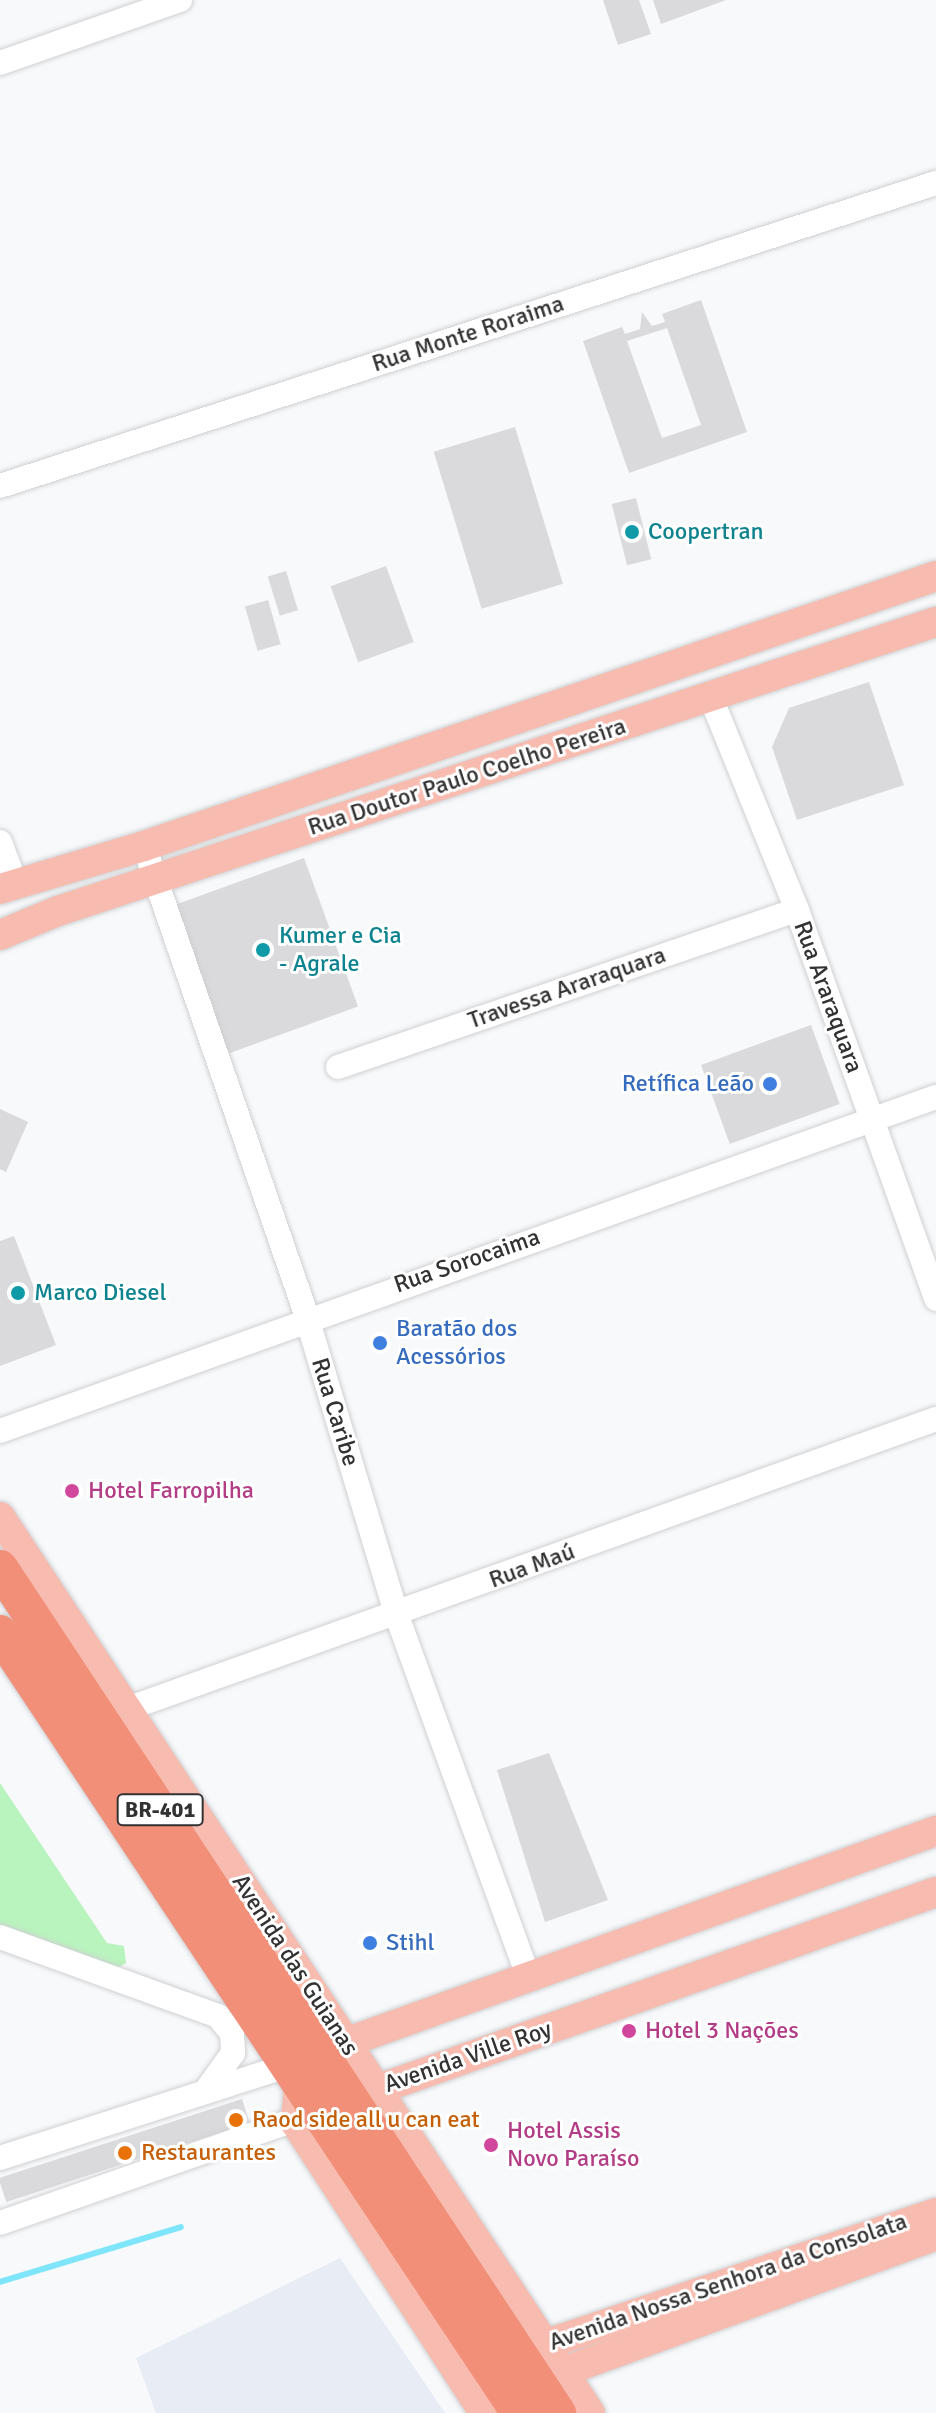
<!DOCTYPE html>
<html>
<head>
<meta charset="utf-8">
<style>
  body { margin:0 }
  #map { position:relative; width:936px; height:2413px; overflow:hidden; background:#f8f9fb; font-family:Signika,sans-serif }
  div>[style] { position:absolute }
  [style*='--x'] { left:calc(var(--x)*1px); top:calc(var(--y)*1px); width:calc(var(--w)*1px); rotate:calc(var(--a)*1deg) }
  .built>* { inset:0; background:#e8ecf5 }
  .green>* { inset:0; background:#b9f3be }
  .stream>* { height:6px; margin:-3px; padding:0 3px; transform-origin:3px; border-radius:3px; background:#7fe5fa }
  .building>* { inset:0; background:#dad9db; transform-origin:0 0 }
  .roads { filter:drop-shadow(0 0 2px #cfd0d2) drop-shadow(0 0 2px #cfd0d2) }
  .minor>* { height:24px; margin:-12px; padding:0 12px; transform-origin:12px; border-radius:12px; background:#fff }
  .major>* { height:30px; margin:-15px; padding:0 15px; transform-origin:15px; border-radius:15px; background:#f7bcaf }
  .highway>* { height:36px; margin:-18px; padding:0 18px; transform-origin:18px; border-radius:18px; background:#f18f79 }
  .dots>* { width:22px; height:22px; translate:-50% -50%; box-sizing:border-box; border:4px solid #fff; border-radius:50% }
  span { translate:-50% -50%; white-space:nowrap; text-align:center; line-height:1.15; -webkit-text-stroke:6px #fff; paint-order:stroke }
  .shield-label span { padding:2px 6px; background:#fff; border:2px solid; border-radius:6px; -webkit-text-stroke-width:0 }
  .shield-label { font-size:22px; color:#323233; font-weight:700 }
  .street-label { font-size:24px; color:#323233 }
  .culture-label { font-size:24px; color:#0d838f }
  .left { translate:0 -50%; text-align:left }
  .shop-label { font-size:24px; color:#366cbe }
  .right { translate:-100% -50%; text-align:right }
  .hotel-label { font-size:24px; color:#b23c85 }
  .food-label { font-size:24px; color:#c56008 }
</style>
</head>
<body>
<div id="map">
  <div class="built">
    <i style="clip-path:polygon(340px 2258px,445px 2413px,156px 2413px,136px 2358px)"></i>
  </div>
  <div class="green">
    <i style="clip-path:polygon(0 1783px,107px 1943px,124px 1946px,126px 1963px,116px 1969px,0 1927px)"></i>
  </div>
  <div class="stream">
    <i style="--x:0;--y:2282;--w:189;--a:-16.9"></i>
  </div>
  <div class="building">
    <i style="clip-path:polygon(603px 0,639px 0,651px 34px,618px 45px)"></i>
    <i style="clip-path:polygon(653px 0,726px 0,661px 24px)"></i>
    <i style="clip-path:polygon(evenodd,701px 300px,747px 432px,629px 473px,583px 341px,622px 327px,625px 334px,640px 329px,642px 312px,652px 326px,665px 322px,662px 314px,701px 300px,667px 328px,701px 425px,662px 438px,627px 341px,667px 328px)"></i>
    <i style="left:515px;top:427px;width:164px;height:85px;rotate:73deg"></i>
    <i style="left:636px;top:498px;width:63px;height:25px;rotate:76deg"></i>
    <i style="left:386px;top:566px;width:81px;height:59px;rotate:70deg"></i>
    <i style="left:286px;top:571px;width:41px;height:19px;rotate:73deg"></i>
    <i style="left:268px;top:600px;width:46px;height:24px;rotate:74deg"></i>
    <i style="clip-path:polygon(869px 682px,904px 785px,797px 820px,772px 747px,789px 708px)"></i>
    <i style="left:304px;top:858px;width:158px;height:142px;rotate:70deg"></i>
    <i style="left:811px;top:1025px;width:84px;height:117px;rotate:70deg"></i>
    <i style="clip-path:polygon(0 1109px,28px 1122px,6px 1172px,0 1169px)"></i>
    <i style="clip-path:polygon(14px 1236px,56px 1345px,0 1366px,0 1241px)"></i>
    <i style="clip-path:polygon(549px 1753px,608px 1900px,545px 1922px,497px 1770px)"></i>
    <i style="left:242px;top:2099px;width:25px;height:256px;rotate:72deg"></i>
  </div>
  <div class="roads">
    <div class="minor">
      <i style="--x:0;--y:63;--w:191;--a:-19.3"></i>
      <i style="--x:0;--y:486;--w:984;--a:-17.94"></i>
      <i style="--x:711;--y:698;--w:229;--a:67.9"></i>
      <i style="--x:797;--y:910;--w:413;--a:70.3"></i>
      <i style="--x:0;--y:842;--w:46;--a:69.6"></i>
      <i style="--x:144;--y:846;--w:499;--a:70.9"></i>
      <i style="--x:307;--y:1318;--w:311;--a:73.2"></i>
      <i style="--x:397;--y:1616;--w:385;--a:70"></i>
      <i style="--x:338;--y:1067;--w:485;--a:-18.9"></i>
      <i style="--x:0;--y:1431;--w:994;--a:-19.64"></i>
      <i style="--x:127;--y:1709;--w:859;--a:-19.72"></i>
      <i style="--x:0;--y:1937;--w:232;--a:19.9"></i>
      <i style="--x:218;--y:2016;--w:22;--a:51"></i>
      <i style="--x:232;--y:2033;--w:20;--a:87"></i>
      <i style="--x:233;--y:2053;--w:48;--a:125.7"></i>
      <i style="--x:0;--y:2158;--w:300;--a:-17.8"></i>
      <i style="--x:0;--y:2223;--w:330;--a:-19.3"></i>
    </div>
    <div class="major">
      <i style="--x:0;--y:889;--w:150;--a:-16.6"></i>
      <i style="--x:144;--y:846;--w:837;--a:-18.82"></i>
      <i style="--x:0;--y:935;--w:63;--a:-22.5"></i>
      <i style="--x:58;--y:911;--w:924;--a:-18.22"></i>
      <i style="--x:0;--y:1517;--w:1073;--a:56.64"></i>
      <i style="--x:328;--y:2049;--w:646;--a:-19.73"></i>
      <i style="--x:299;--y:2086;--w:37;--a:95"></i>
      <i style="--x:296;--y:2123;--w:346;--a:57"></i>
      <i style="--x:359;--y:2096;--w:612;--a:-19.47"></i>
      <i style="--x:529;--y:2350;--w:429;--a:-18.6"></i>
      <i style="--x:546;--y:2378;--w:415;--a:-20.1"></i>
    </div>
    <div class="highway">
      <i style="--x:0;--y:1568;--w:1013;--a:56.56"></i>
      <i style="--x:0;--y:1633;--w:937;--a:56.36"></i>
    </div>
  </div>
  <div class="dots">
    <i style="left:632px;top:532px;background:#0f9aa8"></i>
    <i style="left:263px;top:950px;background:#0f9aa8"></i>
    <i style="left:770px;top:1084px;background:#3f7fe0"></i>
    <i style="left:18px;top:1293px;background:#0f9aa8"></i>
    <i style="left:380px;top:1343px;background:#3f7fe0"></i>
    <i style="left:72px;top:1491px;background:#d1479c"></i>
    <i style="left:370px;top:1943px;background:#3f7fe0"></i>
    <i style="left:629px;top:2031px;background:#d1479c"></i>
    <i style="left:236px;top:2120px;background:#e8710a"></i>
    <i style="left:491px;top:2145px;background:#d1479c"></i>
    <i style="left:125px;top:2153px;background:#e8710a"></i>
  </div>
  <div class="shield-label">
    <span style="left:160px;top:1810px">BR-401</span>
  </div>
  <div class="street-label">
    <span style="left:468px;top:334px;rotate:-18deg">Rua Monte Roraima</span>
    <span style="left:467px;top:777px;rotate:-18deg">Rua Doutor Paulo Coelho Pereira</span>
    <span style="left:567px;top:988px;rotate:-19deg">Travessa Araraquara</span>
    <span style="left:828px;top:997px;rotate:70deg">Rua Araraquara</span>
    <span style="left:467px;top:1261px;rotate:-19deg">Rua Sorocaima</span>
    <span style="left:335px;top:1412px;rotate:73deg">Rua Caribe</span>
    <span style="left:532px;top:1566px;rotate:-20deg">Rua Maú</span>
    <span style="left:295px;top:1965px;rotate:57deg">Avenida das Guianas</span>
    <span style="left:468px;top:2057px;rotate:-19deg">Avenida Ville Roy</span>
    <span style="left:728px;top:2282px;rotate:-19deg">Avenida Nossa Senhora da Consolata</span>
  </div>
  <div class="culture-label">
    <span class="left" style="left:648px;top:532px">Coopertran</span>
    <span class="left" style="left:279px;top:950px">Kumer e Cia<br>- Agrale</span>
    <span class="left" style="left:34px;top:1293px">Marco Diesel</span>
  </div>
  <div class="shop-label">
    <span class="right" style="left:754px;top:1084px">Retífica Leão</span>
    <span class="left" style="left:396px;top:1343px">Baratão dos<br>Acessórios</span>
    <span class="left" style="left:386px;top:1943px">Stihl</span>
  </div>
  <div class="hotel-label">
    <span class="left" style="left:88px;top:1491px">Hotel Farropilha</span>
    <span class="left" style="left:645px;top:2031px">Hotel 3 Nações</span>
    <span class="left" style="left:507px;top:2145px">Hotel Assis<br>Novo Paraíso</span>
  </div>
  <div class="food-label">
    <span class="left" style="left:252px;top:2120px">Raod side all u can eat</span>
    <span class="left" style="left:141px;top:2153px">Restaurantes</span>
  </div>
</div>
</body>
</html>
